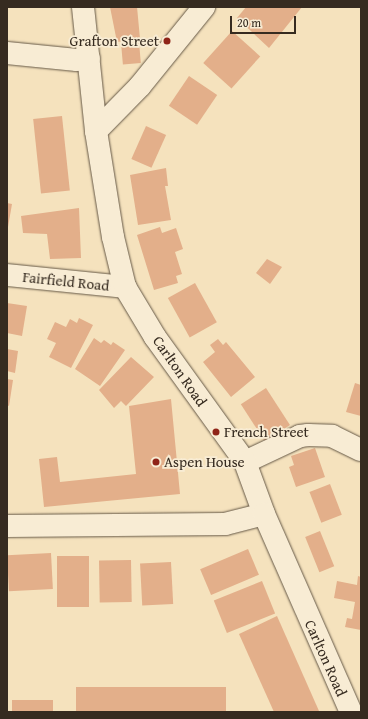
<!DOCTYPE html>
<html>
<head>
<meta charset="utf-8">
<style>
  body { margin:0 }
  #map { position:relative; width:368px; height:719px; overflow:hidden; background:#f5e2bd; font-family:"Gentium Book Plus",serif }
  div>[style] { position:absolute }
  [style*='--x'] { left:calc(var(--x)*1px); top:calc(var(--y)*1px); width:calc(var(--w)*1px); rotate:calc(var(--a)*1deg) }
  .building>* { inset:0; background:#e3af8a; transform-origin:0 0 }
  .roads { filter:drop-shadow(0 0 1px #665947) drop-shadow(0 0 1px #665947) }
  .minor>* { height:22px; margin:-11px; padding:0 11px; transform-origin:11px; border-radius:11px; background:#f8ecd4 }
  .tertiary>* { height:22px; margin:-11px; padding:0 11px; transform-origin:11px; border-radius:11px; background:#f8ecd4 }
  .dots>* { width:11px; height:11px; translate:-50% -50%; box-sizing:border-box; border:2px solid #f8ecd4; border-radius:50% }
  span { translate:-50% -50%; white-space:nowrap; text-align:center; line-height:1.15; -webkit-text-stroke:3.5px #f8ecd4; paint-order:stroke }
  .poi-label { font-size:15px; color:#362b20 }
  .right { translate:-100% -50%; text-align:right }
  .left { translate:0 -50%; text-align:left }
  .street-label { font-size:15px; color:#362b20 }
  .frame { position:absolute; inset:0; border:8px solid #362b20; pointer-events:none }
  .scale { position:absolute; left:230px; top:16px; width:66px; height:18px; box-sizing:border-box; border:2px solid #362b20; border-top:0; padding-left:5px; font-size:12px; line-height:14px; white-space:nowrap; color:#362b20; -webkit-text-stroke:3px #f8ecd4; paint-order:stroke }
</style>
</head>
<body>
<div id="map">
  <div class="building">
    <i style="clip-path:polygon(110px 7px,137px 7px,140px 39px,117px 42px)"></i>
    <i style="clip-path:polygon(246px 7px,302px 7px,269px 48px,237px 18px)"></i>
    <i style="left:232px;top:31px;width:38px;height:43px;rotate:42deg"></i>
    <i style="left:139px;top:42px;width:21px;height:18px;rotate:85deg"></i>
    <i style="left:189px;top:76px;width:34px;height:36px;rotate:34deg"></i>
    <i style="left:62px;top:116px;width:75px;height:29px;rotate:84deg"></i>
    <i style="left:146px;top:126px;width:22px;height:36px;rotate:24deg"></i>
    <i style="clip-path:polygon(166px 168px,168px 186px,165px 186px,171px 220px,138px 225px,130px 175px)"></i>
    <i style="clip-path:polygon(7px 203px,12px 204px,8px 227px,7px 227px)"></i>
    <i style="clip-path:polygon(79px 208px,81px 258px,50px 259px,47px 234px,23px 233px,21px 216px)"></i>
    <i style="clip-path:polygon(160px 227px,162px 233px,176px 228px,183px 249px,175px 252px,182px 274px,176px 276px,178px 283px,154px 290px,137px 235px)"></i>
    <i style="clip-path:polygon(267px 259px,282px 267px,270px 284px,256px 273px)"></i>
    <i style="left:195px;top:283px;width:45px;height:31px;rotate:61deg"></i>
    <i style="clip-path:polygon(7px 303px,27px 306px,22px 336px,7px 333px)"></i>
    <i style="clip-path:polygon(79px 318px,93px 325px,71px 368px,49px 357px,56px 343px,47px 339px,55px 322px,66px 327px,70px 319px,77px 323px)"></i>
    <i style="clip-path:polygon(94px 338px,101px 343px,104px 340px,111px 345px,113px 342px,125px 350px,100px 386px,75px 369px)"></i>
    <i style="clip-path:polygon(218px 339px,223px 345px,226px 342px,255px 377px,231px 397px,203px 362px,215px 352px,210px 345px)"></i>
    <i style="clip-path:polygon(7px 349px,18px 351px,15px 373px,7px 371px)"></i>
    <i style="clip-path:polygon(131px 357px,154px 377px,126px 406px,121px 401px,114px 408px,99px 390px)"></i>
    <i style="clip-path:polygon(7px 379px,13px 380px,9px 406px,7px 405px)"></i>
    <i style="clip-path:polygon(355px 383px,361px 385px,361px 416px,346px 412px)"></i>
    <i style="left:266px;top:388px;width:44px;height:30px;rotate:57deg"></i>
    <i style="clip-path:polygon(171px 399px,180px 494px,44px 507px,39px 459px,57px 457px,60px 482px,136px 474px,129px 406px)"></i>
    <i style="clip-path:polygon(315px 448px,325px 477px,296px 487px,289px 467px,294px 465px,291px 456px)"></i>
    <i style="left:330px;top:484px;width:33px;height:22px;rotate:69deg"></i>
    <i style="left:320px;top:531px;width:38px;height:16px;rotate:68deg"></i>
    <i style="left:248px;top:549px;width:28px;height:52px;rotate:67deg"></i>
    <i style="left:51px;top:553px;width:36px;height:44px;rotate:87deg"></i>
    <i style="left:57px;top:556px;width:32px;height:51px"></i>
    <i style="left:131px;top:560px;width:42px;height:32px;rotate:89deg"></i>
    <i style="left:171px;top:562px;width:42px;height:31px;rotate:87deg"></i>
    <i style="clip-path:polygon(358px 576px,361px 577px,361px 630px,345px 627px,347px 618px,352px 619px,355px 602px,334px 598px,337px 581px,357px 585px)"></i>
    <i style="left:262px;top:581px;width:35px;height:52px;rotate:68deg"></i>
    <i style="clip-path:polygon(277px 616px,319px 711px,316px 712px,274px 712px,239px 634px)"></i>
    <i style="left:226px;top:687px;width:25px;height:150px;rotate:90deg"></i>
    <i style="left:12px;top:700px;width:41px;height:12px"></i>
  </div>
  <div class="roads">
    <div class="minor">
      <i style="--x:7;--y:53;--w:70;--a:5.7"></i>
      <i style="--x:77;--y:60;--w:12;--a:-9"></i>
      <i style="--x:96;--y:131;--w:63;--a:-45.6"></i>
      <i style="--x:140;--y:86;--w:102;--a:-51"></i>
      <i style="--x:7;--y:275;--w:119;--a:5.8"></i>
      <i style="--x:245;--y:462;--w:61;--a:-25.3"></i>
      <i style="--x:300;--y:436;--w:8;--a:-7"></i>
      <i style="--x:308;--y:435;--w:24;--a:2"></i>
      <i style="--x:332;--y:436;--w:32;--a:26"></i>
      <i style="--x:7;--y:526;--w:218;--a:-0.5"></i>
      <i style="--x:225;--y:524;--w:40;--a:-14.4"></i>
    </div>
    <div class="tertiary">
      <i style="--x:83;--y:7;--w:125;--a:84"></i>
      <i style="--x:96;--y:131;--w:107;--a:80.9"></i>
      <i style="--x:113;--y:237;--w:51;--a:76.5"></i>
      <i style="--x:125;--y:287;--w:58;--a:59"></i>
      <i style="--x:155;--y:337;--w:154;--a:54.2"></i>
      <i style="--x:245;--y:462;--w:55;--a:69.9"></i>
      <i style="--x:264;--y:514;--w:216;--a:66.3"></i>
    </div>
  </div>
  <div class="dots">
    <i style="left:167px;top:41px;background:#8f2418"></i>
    <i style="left:216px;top:432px;background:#8f2418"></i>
    <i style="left:156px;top:462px;background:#8f2418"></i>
  </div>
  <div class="poi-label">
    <span class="right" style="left:159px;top:41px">Grafton Street</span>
    <span class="left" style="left:224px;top:432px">French Street</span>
    <span class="left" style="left:164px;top:462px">Aspen House</span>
  </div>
  <div class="street-label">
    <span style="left:66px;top:281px;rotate:6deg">Fairfield Road</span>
    <span style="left:180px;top:371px;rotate:55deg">Carlton Road</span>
    <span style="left:326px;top:658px;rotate:66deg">Carlton Road</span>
  </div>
  <div class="frame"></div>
  <div class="scale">20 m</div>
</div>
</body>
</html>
